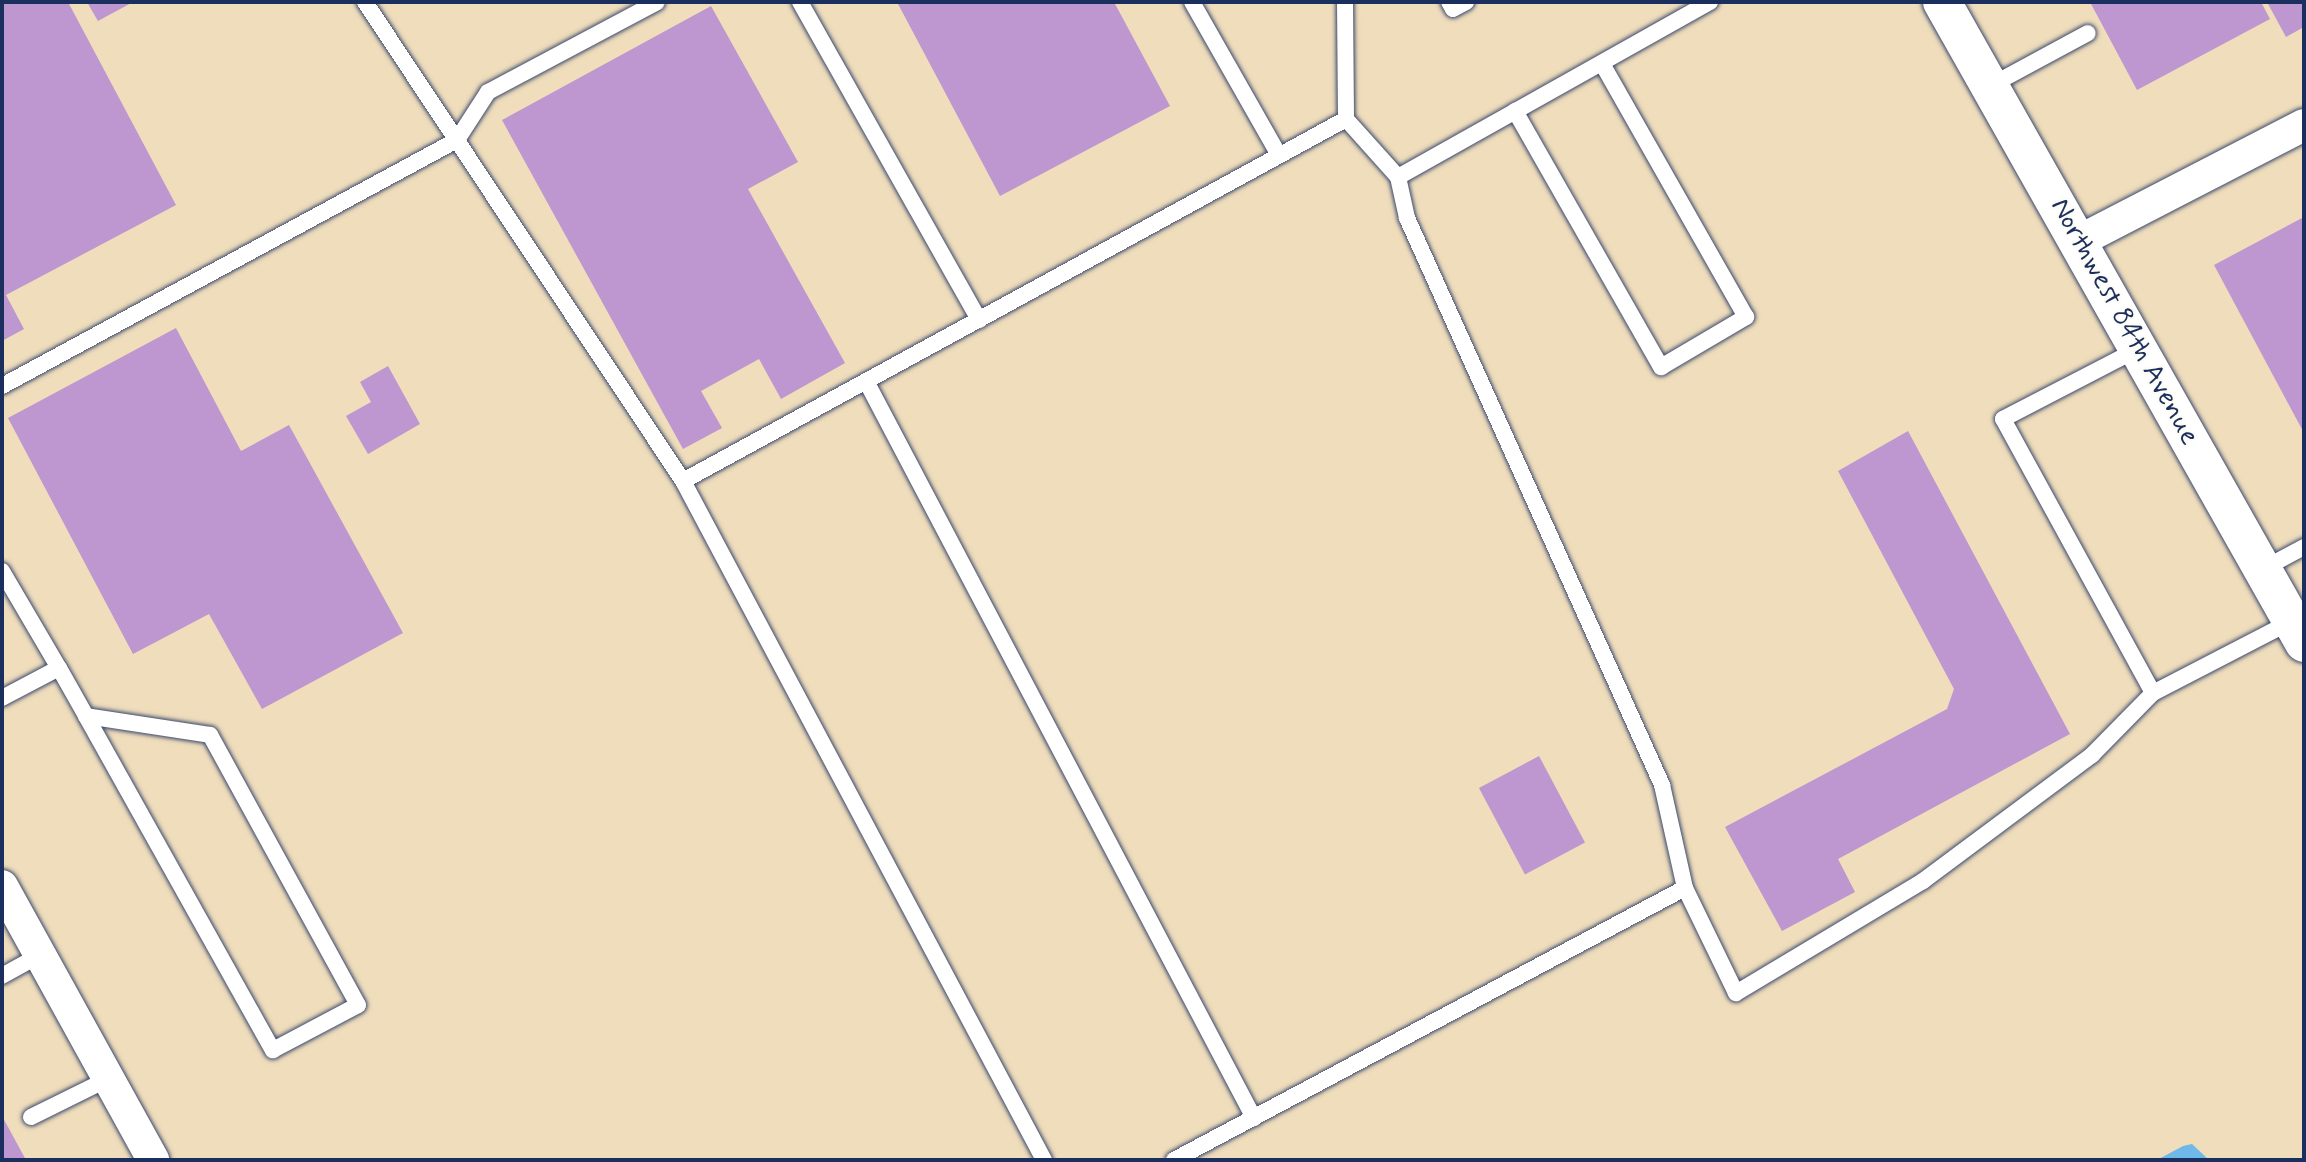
<!DOCTYPE html>
<html>
<head>
<meta charset="utf-8">
<style>
  body { margin:0 }
  #map { position:relative; width:2306px; height:1162px; overflow:hidden; background:#efddbc; font-family:Mynerve,sans-serif }
  div>[style] { position:absolute }
  [style*='--x'] { left:calc(var(--x)*1px); top:calc(var(--y)*1px); width:calc(var(--w)*1px); rotate:calc(var(--a)*1deg) }
  .water>* { inset:0; background:#6eb9e7 }
  .building>* { inset:0; background:#be96d0; transform-origin:0 0 }
  .roads { filter:drop-shadow(0 0 2px #3b496c) drop-shadow(0 0 2px #3b496c) }
  .service>* { height:16px; margin:-8px; padding:0 8px; transform-origin:8px; border-radius:8px; background:#fff }
  .minor>* { height:32px; margin:-16px; padding:0 16px; transform-origin:16px; border-radius:16px; background:#fff }
  .tertiary>* { height:38px; margin:-19px; padding:0 19px; transform-origin:19px; border-radius:19px; background:#fff }
  span { translate:-50% -50%; white-space:nowrap; text-align:center; line-height:1.15; -webkit-text-stroke:5px #fdfcf7; paint-order:stroke }
  .street-label { font-size:28px; color:#1b2f5e }
  .frame { position:absolute; inset:0; border:4px solid #1b2f5e; pointer-events:none }
</style>
</head>
<body>
<div id="map">
  <div class="water">
    <i style="clip-path:polygon(2192px 1144px,2209px 1160px,2157px 1160px,2183px 1146px)"></i>
  </div>
  <div class="building">
    <i style="clip-path:polygon(2px 2px,68px 2px,176px 205px,6px 295px,24px 329px,2px 341px)"></i>
    <i style="clip-path:polygon(87px 2px,133px 2px,98px 21px)"></i>
    <i style="clip-path:polygon(897px 2px,1114px 2px,1170px 106px,1000px 196px)"></i>
    <i style="clip-path:polygon(2090px 2px,2261px 2px,2270px 19px,2137px 90px)"></i>
    <i style="clip-path:polygon(2267px 2px,2304px 2px,2304px 27px,2286px 37px)"></i>
    <i style="clip-path:polygon(711px 6px,798px 162px,748px 189px,845px 363px,781px 399px,759px 359px,701px 391px,722px 428px,683px 449px,502px 120px)"></i>
    <i style="clip-path:polygon(2304px 217px,2304px 433px,2214px 265px)"></i>
    <i style="clip-path:polygon(176px 328px,241px 451px,289px 425px,403px 633px,262px 709px,209px 614px,133px 654px,8px 418px)"></i>
    <i style="clip-path:polygon(388px 366px,420px 424px,368px 454px,346px 416px,371px 402px,360px 382px)"></i>
    <i style="clip-path:polygon(1908px 431px,2070px 734px,1838px 859px,1855px 892px,1782px 931px,1725px 827px,1947px 709px,1954px 689px,1838px 471px)"></i>
    <i style="left:1539px;top:756px;width:98px;height:68px;rotate:62deg"></i>
    <i style="clip-path:polygon(2px 1116px,26px 1160px,2px 1160px)"></i>
  </div>
  <div class="roads">
    <div class="service">
      <i style="--x:365;--y:2;--w:575;--a:56.42"></i>
      <i style="--x:683;--y:481;--w:755;--a:-28.63"></i>
      <i style="--x:1346;--y:119;--w:78;--a:48.1"></i>
      <i style="--x:1398;--y:177;--w:358;--a:-29.3"></i>
      <i style="--x:800;--y:2;--w:365;--a:60.6"></i>
      <i style="--x:1192;--y:2;--w:176;--a:60.4"></i>
      <i style="--x:1345;--y:2;--w:117;--a:89.5"></i>
      <i style="--x:1449;--y:2;--w:8;--a:60"></i>
      <i style="--x:1453;--y:9;--w:15;--a:-28"></i>
      <i style="--x:1990;--y:86;--w:111;--a:-28.4"></i>
      <i style="--x:1515;--y:111;--w:295;--a:60.3"></i>
      <i style="--x:1661;--y:367;--w:99;--a:-30.5"></i>
      <i style="--x:1746;--y:317;--w:292;--a:-119.6"></i>
      <i style="--x:1398;--y:177;--w:42;--a:77.6"></i>
      <i style="--x:1407;--y:218;--w:622;--a:65.78"></i>
      <i style="--x:1662;--y:785;--w:106;--a:77.4"></i>
      <i style="--x:1685;--y:888;--w:117;--a:64.1"></i>
      <i style="--x:1736;--y:993;--w:218;--a:-30.9"></i>
      <i style="--x:1923;--y:881;--w:211;--a:-36.7"></i>
      <i style="--x:2092;--y:755;--w:87;--a:-45.5"></i>
      <i style="--x:2153;--y:693;--w:157;--a:-27.4"></i>
      <i style="--x:2138;--y:349;--w:152;--a:152.6"></i>
      <i style="--x:2003;--y:419;--w:312;--a:61.3"></i>
      <i style="--x:866;--y:381;--w:833;--a:62.24"></i>
      <i style="--x:2;--y:386;--w:517;--a:-28.4"></i>
      <i style="--x:457;--y:140;--w:57;--a:-57.1"></i>
      <i style="--x:488;--y:92;--w:191;--a:-28"></i>
      <i style="--x:683;--y:481;--w:769;--a:62"></i>
      <i style="--x:2263;--y:569;--w:47;--a:-28.2"></i>
      <i style="--x:2;--y:571;--w:113;--a:59.6"></i>
      <i style="--x:2;--y:698;--w:64;--a:-27.8"></i>
      <i style="--x:59;--y:668;--w:55;--a:60.6"></i>
      <i style="--x:86;--y:716;--w:383;--a:60.8"></i>
      <i style="--x:273;--y:1050;--w:96;--a:-27.9"></i>
      <i style="--x:358;--y:1005;--w:308;--a:-118.7"></i>
      <i style="--x:210;--y:735;--w:125;--a:-171.3"></i>
      <i style="--x:2;--y:976;--w:43;--a:-28.9"></i>
      <i style="--x:31;--y:1117;--w:86;--a:-26.3"></i>
      <i style="--x:1174;--y:1160;--w:579;--a:-28.03"></i>
    </div>
    <div class="minor">
      <i style="--x:2079;--y:241;--w:253;--a:-27.3"></i>
      <i style="--x:2;--y:886;--w:313;--a:61.1"></i>
    </div>
    <div class="tertiary">
      <i style="--x:1942;--y:2;--w:736;--a:60.54"></i>
    </div>
  </div>
  <div class="street-label">
    <span style="left:2124px;top:322px;rotate:61deg">Northwest 84th Avenue</span>
  </div>
  <div class="frame"></div>
</div>
</body>
</html>
